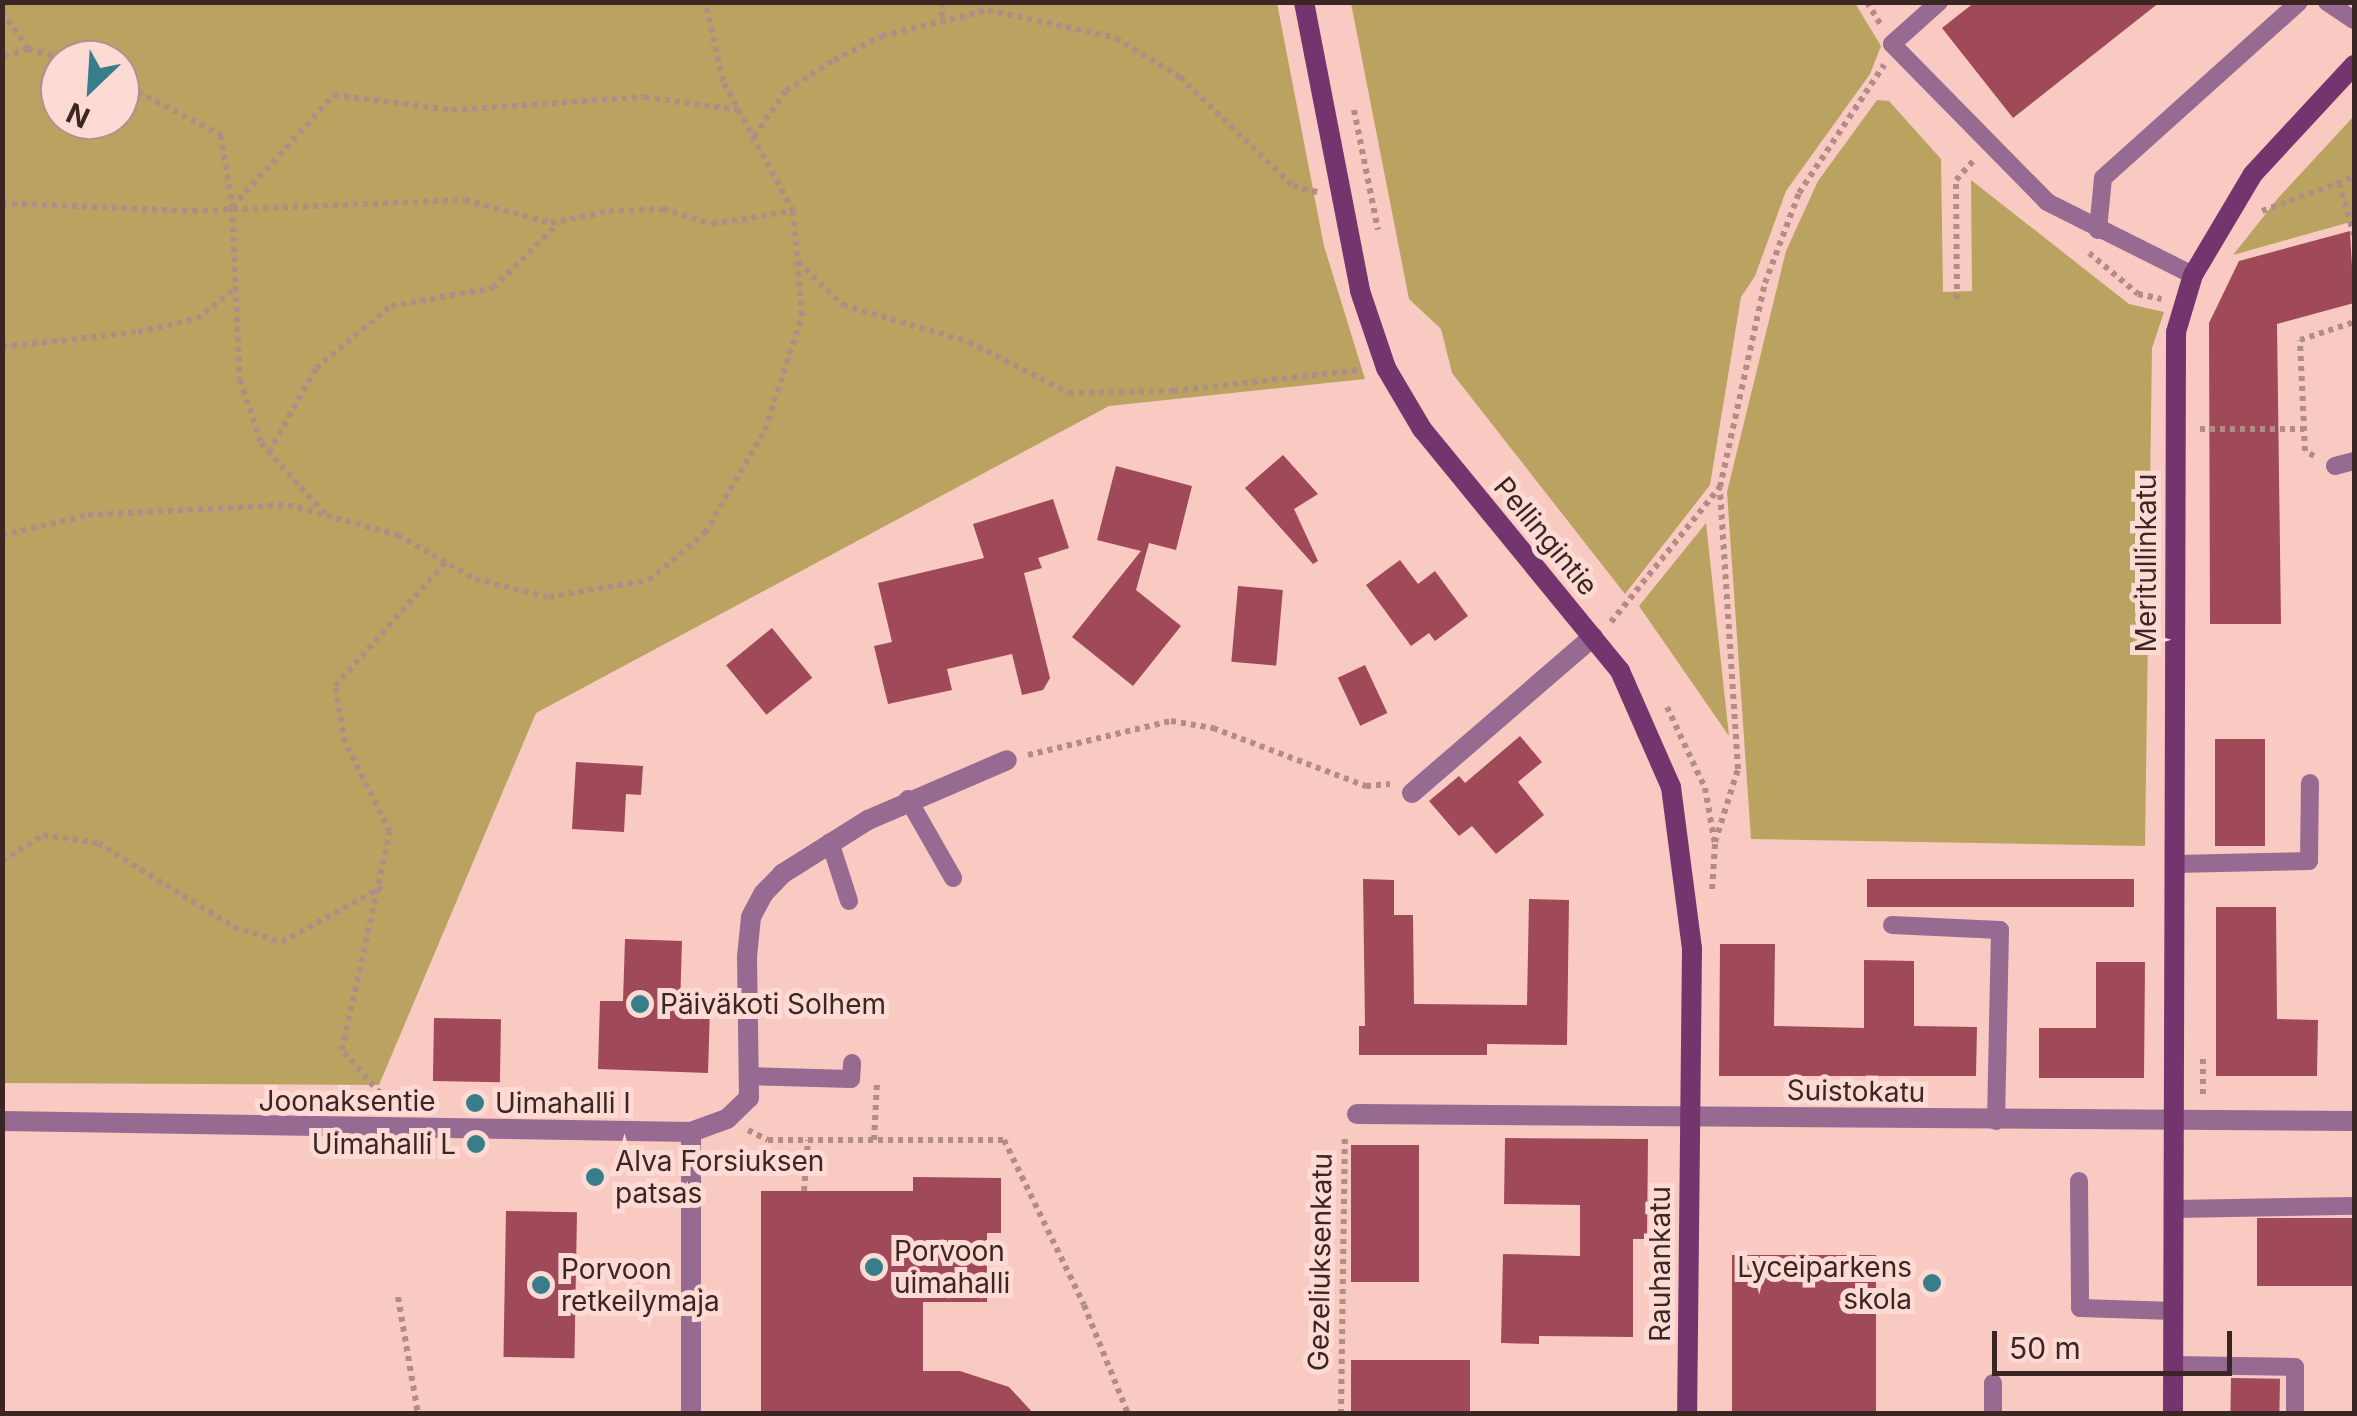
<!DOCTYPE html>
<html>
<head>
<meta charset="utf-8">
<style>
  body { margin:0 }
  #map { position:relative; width:2357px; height:1416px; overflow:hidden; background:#f8cac1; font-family:Inter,sans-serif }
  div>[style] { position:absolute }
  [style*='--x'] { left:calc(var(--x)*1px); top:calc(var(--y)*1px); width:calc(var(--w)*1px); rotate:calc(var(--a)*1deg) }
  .green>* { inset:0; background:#baa361 }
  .building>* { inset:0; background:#9f4959; transform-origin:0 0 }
  .path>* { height:6px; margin-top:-3px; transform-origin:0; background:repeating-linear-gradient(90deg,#b28d86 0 5px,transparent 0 10px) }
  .lane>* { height:18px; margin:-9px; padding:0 9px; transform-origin:9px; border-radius:9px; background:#976a92 }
  .street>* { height:20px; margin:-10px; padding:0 10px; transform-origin:10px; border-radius:10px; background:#976a92 }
  .secondary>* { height:20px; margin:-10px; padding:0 10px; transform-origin:10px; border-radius:10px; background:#74356f }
  .dots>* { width:28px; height:28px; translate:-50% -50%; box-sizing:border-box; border:5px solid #fddad3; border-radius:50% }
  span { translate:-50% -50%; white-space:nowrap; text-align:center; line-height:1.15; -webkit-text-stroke:10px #fddad3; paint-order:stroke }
  .street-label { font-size:28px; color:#3c2623 }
  .poi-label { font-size:28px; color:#3c2623 }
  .left { translate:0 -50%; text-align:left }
  .right { translate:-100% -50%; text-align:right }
  .frame { position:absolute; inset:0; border:5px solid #3c2623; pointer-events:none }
  .north { position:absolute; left:40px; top:40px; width:100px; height:100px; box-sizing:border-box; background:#fddad3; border:2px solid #b0928d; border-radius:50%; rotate:205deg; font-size:28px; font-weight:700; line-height:40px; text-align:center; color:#3c2623 }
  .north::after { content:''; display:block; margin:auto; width:35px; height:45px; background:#387e8a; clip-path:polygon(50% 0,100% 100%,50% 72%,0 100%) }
  .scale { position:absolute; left:1992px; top:1331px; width:240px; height:45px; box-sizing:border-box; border:5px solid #3c2623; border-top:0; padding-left:12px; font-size:30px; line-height:35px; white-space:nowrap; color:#3c2623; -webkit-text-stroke:8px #fddad3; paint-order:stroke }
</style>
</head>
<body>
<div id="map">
  <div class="green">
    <i style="clip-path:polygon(evenodd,2px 3px,1277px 3px,1324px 246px,1365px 379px,1109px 406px,536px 713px,379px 1085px,3px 1083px,2px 3px,120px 60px,120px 120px,60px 120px,60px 60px,120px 60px)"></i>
    <i style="clip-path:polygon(1351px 3px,1855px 3px,1881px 46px,1870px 74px,1786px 191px,1755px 276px,1741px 297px,1710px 485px,1625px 594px,1452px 373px,1441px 329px,1409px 299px)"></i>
    <i style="clip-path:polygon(1877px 100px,1889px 101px,1941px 159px,1943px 292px,1972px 291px,1971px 180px,2129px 304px,2164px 312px,2152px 348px,2145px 846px,1751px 839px,1727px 492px,1786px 251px,1818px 181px)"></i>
    <i style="clip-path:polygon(2354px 116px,2354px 221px,2233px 255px,2279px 197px)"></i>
    <i style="clip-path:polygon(1706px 523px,1729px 736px,1639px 606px)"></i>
  </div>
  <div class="building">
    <i style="clip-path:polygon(1975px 2px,2160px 2px,2013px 118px,1942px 28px)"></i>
    <i style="clip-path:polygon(2350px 231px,2354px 303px,2277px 324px,2281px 624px,2210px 624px,2209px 323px,2239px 261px)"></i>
    <i style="clip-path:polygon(1283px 455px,1318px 494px,1294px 509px,1318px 561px,1313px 564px,1245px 488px)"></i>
    <i style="clip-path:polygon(1116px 466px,1192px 486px,1176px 550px,1149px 543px,1136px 590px,1181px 626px,1133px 686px,1072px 637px,1141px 551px,1097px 540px)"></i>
    <i style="clip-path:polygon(1053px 499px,1069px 548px,1038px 558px,1042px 568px,1024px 573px,1050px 678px,1043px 690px,1022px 695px,1012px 654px,947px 669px,952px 690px,888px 704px,874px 646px,892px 642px,878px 583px,984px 558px,973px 524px)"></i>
    <i style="clip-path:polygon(1400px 560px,1418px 584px,1435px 571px,1468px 616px,1435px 641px,1429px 633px,1411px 646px,1366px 585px)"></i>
    <i style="left:1238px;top:586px;width:45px;height:76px;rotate:5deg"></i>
    <i style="left:772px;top:628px;width:64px;height:59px;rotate:51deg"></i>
    <i style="left:1365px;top:665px;width:53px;height:30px;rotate:65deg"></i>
    <i style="clip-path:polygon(1520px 736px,1542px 762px,1518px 782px,1544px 815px,1496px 854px,1472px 826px,1459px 836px,1429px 801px,1459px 776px,1465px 783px)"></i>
    <i style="left:2215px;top:739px;width:50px;height:107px"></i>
    <i style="clip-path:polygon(576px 762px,643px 766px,641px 795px,626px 794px,624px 832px,572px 829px)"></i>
    <i style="clip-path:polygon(1363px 879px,1394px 880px,1394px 915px,1413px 915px,1414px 1004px,1527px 1005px,1529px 899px,1569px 900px,1567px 1045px,1487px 1044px,1487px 1055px,1359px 1055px,1359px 1026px,1365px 1026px)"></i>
    <i style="left:1867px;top:879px;width:267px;height:28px"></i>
    <i style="clip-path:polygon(2216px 907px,2276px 907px,2277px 1019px,2318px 1020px,2317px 1076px,2216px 1076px)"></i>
    <i style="clip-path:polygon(625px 939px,682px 941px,680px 1007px,710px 1008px,708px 1073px,598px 1069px,600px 1001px,623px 1001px)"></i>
    <i style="clip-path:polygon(1720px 944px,1775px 944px,1774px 1026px,1864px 1028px,1864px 960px,1914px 961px,1914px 1026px,1977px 1027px,1976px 1076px,1719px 1076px)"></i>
    <i style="clip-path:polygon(2096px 962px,2145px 962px,2144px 1078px,2039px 1078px,2039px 1028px,2096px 1028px)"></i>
    <i style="left:434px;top:1018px;width:67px;height:63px;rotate:1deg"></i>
    <i style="clip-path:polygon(1505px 1138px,1648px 1139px,1647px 1239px,1633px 1239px,1633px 1337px,1539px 1336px,1539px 1344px,1501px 1343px,1503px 1254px,1580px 1256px,1580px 1205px,1504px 1204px)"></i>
    <i style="left:1351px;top:1145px;width:68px;height:137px"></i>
    <i style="clip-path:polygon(913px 1177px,1001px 1178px,1001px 1233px,987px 1233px,987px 1302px,923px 1302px,923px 1371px,960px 1371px,1009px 1387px,1034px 1414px,761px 1414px,761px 1191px,913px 1191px)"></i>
    <i style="left:506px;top:1211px;width:71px;height:146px;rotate:1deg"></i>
    <i style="left:2354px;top:1218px;width:68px;height:97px;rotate:90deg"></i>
    <i style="left:1732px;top:1255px;width:144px;height:159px"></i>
    <i style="left:1351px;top:1360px;width:119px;height:54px"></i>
    <i style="left:2231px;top:1378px;width:49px;height:36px;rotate:1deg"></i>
  </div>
  <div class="path">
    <i style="--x:941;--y:2;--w:22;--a:85"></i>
    <i style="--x:1867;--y:2;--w:29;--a:59"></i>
    <i style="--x:2;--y:12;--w:45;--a:54.9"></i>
    <i style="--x:28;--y:49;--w:27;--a:163"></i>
    <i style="--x:28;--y:49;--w:41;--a:15.4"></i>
    <i style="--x:120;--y:83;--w:114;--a:27.2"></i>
    <i style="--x:221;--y:135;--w:73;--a:81.3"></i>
    <i style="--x:232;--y:207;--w:173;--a:87.4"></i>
    <i style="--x:240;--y:380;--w:66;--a:71.6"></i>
    <i style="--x:261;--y:443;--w:96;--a:48"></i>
    <i style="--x:1354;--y:110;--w:122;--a:78.7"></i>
    <i style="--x:754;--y:136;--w:55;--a:-54.6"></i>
    <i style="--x:786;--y:91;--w:57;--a:-32.9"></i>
    <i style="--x:834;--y:60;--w:54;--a:-26.6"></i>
    <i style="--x:882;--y:36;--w:109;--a:-13.8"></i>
    <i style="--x:988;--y:10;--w:131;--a:12.3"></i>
    <i style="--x:1116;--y:38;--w:75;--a:31.4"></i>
    <i style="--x:1180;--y:77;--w:157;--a:44"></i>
    <i style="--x:1293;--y:186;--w:25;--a:14"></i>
    <i style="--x:2339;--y:183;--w:54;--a:73.9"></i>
    <i style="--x:2;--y:203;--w:191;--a:2.4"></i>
    <i style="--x:193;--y:211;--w:272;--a:-2.3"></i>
    <i style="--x:465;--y:200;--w:89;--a:15"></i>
    <i style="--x:551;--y:223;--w:59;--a:-11.7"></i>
    <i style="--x:609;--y:211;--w:54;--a:-2.1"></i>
    <i style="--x:663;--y:209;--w:51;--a:17"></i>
    <i style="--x:712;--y:224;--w:82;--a:-9.1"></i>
    <i style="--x:232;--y:207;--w:151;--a:-47.7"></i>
    <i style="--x:334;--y:95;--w:119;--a:7.2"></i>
    <i style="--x:452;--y:110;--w:193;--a:-3.9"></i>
    <i style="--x:645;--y:97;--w:95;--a:7.9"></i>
    <i style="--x:2262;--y:211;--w:98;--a:-20.3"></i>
    <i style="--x:2089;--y:253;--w:64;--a:39.9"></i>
    <i style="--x:2138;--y:294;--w:24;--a:12"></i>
    <i style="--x:798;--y:262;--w:62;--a:43.7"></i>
    <i style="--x:843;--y:305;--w:131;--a:16.4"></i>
    <i style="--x:969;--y:342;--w:112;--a:27"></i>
    <i style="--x:1069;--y:393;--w:104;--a:-1.1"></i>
    <i style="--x:1173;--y:391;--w:188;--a:-6.4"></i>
    <i style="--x:1957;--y:299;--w:119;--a:-90.5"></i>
    <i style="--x:1956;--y:180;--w:27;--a:-48"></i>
    <i style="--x:2;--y:347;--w:137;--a:-6.3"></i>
    <i style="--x:138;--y:332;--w:60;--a:-12.4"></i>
    <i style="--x:197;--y:319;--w:51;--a:-38.7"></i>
    <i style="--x:2200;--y:429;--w:104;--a:0"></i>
    <i style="--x:269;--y:452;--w:96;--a:-60.8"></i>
    <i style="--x:316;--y:368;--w:97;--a:-39.6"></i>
    <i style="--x:391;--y:306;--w:104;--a:-10"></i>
    <i style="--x:493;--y:288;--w:91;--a:-44.6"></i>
    <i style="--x:2314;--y:456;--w:10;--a:-151"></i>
    <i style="--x:2305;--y:451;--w:111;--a:-92.6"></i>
    <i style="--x:2300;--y:340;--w:57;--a:-18.4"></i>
    <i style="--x:2;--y:535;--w:88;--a:-13.1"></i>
    <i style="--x:88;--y:515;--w:200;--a:-2.9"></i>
    <i style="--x:288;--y:505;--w:114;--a:15.3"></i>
    <i style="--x:398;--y:535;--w:89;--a:29.7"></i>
    <i style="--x:475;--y:579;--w:76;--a:13.7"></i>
    <i style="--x:549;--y:597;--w:101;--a:-9.6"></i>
    <i style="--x:649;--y:580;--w:73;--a:-40"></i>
    <i style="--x:705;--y:533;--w:119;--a:-59.8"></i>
    <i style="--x:765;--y:430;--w:120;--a:-72"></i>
    <i style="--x:802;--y:316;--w:105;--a:-94.9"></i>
    <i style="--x:793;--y:211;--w:148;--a:-118.3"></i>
    <i style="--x:723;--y:81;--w:81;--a:-102.8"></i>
    <i style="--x:1611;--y:622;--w:174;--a:-51.1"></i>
    <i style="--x:1720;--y:487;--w:209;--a:-77.6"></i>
    <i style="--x:1765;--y:283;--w:96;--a:-69.3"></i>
    <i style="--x:1799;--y:193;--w:154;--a:-56.4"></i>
    <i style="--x:1667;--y:707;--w:89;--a:64.9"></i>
    <i style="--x:1705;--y:788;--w:57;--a:79.9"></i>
    <i style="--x:1715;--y:844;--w:46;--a:93.7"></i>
    <i style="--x:1028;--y:755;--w:147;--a:-13.4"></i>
    <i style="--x:1171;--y:721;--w:43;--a:9.5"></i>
    <i style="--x:1213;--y:728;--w:164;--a:20.8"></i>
    <i style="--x:1366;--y:786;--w:24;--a:-5"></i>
    <i style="--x:1715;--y:842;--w:77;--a:-72.5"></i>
    <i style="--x:1738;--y:769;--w:281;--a:-93.7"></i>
    <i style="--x:2;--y:861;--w:49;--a:-32.4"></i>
    <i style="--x:43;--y:835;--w:56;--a:8.3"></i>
    <i style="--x:98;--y:843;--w:160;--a:31.7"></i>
    <i style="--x:234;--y:927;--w:50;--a:17.4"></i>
    <i style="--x:282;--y:942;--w:114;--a:-28.8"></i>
    <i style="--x:2203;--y:1059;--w:38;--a:90"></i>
    <i style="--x:387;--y:1101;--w:68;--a:-131.4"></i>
    <i style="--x:342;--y:1050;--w:223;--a:-77.6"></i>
    <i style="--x:390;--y:832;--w:101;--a:-116.6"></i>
    <i style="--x:345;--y:742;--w:57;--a:-100.1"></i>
    <i style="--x:335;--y:686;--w:166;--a:-48.2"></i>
    <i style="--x:748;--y:1130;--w:22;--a:27"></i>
    <i style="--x:768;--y:1140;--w:236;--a:0"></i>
    <i style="--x:1004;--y:1140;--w:183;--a:64.1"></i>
    <i style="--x:1084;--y:1305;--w:118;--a:68"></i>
    <i style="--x:874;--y:1140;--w:58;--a:-87"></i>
    <i style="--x:804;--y:1191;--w:51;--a:-85.5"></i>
    <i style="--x:398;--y:1297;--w:119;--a:80.3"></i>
    <i style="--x:1341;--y:1414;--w:279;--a:-89.2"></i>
  </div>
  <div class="lane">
    <i style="--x:1939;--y:2;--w:63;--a:138.2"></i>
    <i style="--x:1892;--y:44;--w:221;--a:45.5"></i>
    <i style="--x:2047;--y:202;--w:163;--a:26.6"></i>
    <i style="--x:2327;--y:2;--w:32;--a:34"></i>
    <i style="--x:2098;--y:230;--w:52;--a:-84.5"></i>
    <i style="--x:2103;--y:178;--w:263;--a:-41.9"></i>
    <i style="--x:2335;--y:466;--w:20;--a:-15"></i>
    <i style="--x:908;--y:799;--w:91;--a:60.3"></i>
    <i style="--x:830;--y:842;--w:62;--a:72.1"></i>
    <i style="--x:2175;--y:864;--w:134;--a:-1.3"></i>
    <i style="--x:2309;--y:861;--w:78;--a:-89.3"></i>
    <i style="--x:1892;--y:925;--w:108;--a:2.7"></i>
    <i style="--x:2000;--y:930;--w:191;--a:91.2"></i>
    <i style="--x:749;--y:1076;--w:102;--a:1.7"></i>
    <i style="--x:851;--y:1079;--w:16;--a:-86"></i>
    <i style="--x:2079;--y:1181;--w:127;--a:89.5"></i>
    <i style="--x:2080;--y:1308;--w:94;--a:1.8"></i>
    <i style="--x:2175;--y:1209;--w:179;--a:-1"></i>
    <i style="--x:2174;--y:1365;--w:121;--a:0.9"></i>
    <i style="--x:2295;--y:1367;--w:47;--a:90"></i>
    <i style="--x:1993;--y:1383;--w:31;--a:90"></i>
  </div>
  <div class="street">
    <i style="--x:1412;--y:793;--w:239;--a:-40.8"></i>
    <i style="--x:1357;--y:1114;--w:997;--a:0.4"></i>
    <i style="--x:2;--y:1121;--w:689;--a:0.91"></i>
    <i style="--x:691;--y:1132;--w:38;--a:-20"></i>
    <i style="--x:727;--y:1119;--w:30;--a:-44"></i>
    <i style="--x:749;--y:1098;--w:141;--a:-90.8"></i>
    <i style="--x:747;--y:957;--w:40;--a:-84.3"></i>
    <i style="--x:751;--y:917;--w:26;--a:-62"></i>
    <i style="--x:763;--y:894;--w:28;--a:-46"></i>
    <i style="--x:782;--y:874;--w:102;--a:-32.1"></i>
    <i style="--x:868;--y:820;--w:151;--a:-23.3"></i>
    <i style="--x:691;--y:1414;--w:282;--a:-90"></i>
  </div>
  <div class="secondary">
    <i style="--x:1304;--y:2;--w:294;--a:79"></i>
    <i style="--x:1360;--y:291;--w:81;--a:71.3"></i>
    <i style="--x:1386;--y:368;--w:71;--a:59.5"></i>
    <i style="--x:1422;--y:429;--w:313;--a:50.7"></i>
    <i style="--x:1620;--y:671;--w:127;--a:66.3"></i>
    <i style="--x:1671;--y:787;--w:162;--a:82.6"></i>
    <i style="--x:1692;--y:948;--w:466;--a:90.6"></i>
    <i style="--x:2173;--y:1414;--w:1082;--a:-89.84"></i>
    <i style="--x:2176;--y:332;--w:59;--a:-73.4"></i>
    <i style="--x:2193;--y:275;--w:117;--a:-59.3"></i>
    <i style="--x:2253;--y:174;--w:149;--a:-47.2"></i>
  </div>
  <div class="dots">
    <i style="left:640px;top:1004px;background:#387e8a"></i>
    <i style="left:475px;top:1103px;background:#387e8a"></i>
    <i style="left:476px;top:1144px;background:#387e8a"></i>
    <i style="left:595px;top:1177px;background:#387e8a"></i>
    <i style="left:874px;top:1267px;background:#387e8a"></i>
    <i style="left:1932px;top:1283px;background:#387e8a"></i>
    <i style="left:541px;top:1285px;background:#387e8a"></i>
  </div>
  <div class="street-label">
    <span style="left:1546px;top:536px;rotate:50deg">Pellingintie</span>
    <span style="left:2146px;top:563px;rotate:-90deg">Meritullinkatu</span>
    <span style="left:1856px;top:1091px;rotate:1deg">Suistokatu</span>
    <span style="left:347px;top:1101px">Joonaksentie</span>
    <span style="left:1320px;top:1262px;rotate:-89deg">Gezeliuksenkatu</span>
    <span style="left:1660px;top:1264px;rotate:-90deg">Rauhankatu</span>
  </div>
  <div class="poi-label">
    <span class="left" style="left:660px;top:1004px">Päiväkoti Solhem</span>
    <span class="left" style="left:495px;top:1103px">Uimahalli I</span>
    <span class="right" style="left:456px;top:1144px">Uimahalli L</span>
    <span class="left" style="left:615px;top:1177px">Alva Forsiuksen<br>patsas</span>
    <span class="left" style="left:894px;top:1267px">Porvoon<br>uimahalli</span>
    <span class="right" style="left:1912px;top:1283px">Lyceiparkens<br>skola</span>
    <span class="left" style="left:561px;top:1285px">Porvoon<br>retkeilymaja</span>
  </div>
  <div class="frame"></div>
  <div class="north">N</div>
  <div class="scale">50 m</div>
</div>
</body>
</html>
